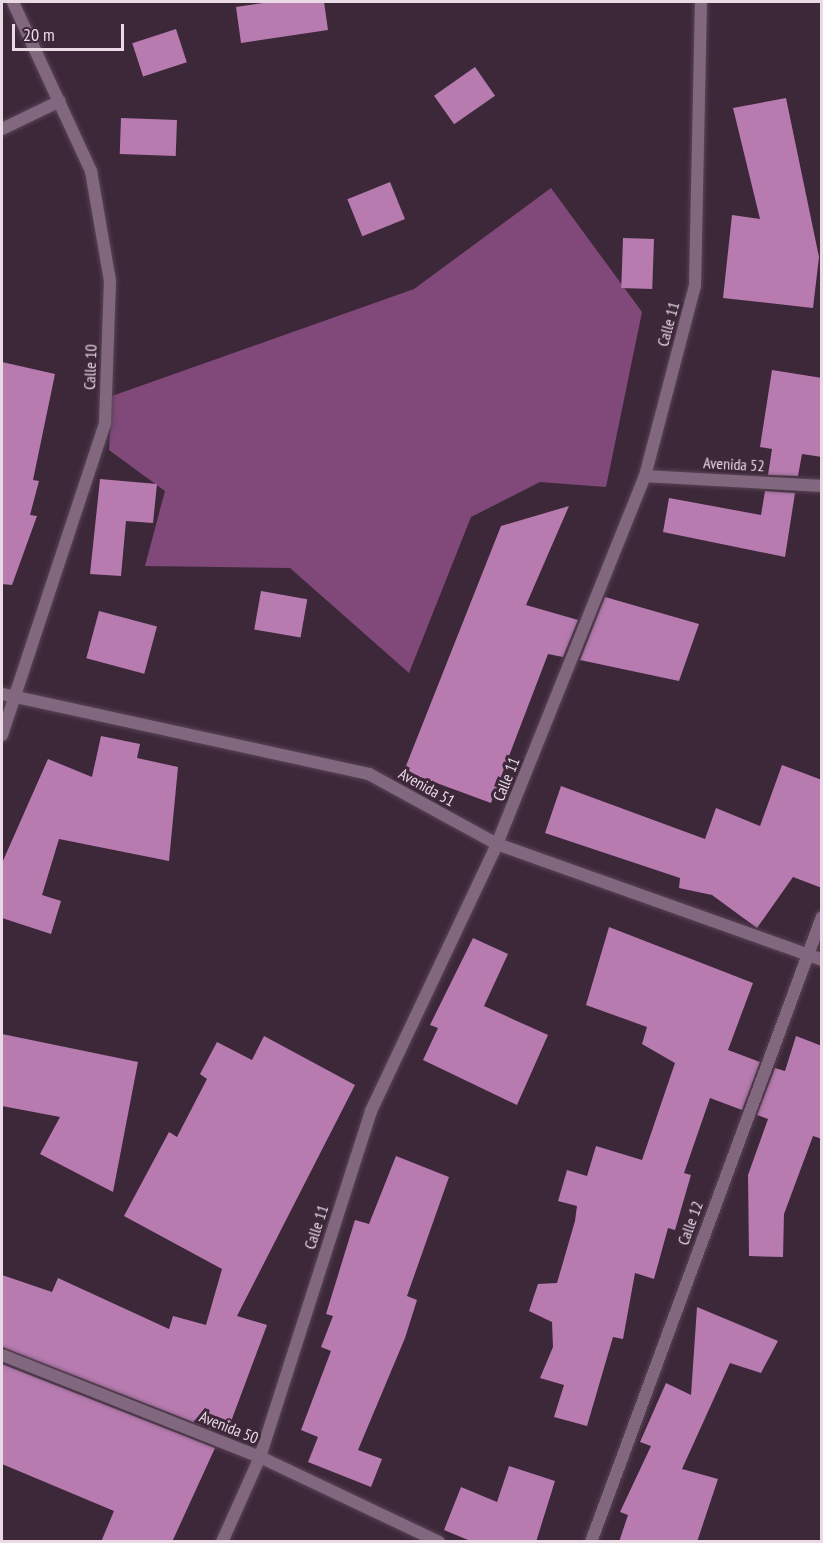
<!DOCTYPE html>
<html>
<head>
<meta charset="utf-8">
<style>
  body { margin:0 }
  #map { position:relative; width:823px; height:1543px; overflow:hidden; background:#3d283a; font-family:"PT Sans Narrow",sans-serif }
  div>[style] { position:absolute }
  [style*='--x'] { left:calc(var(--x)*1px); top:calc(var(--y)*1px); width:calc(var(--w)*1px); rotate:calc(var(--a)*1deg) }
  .forest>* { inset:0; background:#80497a }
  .building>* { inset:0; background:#b77bb0; transform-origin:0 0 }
  .roads { filter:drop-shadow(0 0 2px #594456) drop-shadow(0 0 2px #594456) }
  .minor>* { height:12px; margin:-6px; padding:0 6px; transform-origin:6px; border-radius:6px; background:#82687e }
  .tertiary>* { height:12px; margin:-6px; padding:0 6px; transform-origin:6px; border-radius:6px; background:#82687e }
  span { translate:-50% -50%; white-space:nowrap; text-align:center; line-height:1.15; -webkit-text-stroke:6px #3d283a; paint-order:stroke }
  .street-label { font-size:16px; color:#e9dae6 }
  .frame { position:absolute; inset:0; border:3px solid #e9dae6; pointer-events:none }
  .scale { position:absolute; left:12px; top:24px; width:112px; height:27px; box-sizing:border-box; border:3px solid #e9dae6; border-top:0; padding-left:8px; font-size:18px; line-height:21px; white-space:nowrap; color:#e9dae6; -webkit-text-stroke:4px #3d283a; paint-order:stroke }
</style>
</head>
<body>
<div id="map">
  <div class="forest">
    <i style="clip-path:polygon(551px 188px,642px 312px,606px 487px,540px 482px,471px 517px,409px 673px,290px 568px,145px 566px,165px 491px,109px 450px,112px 396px,414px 289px)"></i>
  </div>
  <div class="building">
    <i style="clip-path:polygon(270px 2px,324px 2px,328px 30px,241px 43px,236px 7px)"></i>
    <i style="left:176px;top:29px;width:35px;height:46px;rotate:72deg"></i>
    <i style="left:475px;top:67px;width:35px;height:50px;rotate:55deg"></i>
    <i style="clip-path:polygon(786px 98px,819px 257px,813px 308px,723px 298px,732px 215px,760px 219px,733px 108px)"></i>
    <i style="left:121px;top:118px;width:56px;height:36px;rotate:2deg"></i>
    <i style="left:390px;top:182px;width:40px;height:46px;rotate:68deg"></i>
    <i style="left:623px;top:238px;width:31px;height:50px;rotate:2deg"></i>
    <i style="clip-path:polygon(2px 362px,55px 374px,33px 480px,39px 481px,30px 515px,37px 516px,12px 585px,2px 584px)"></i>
    <i style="clip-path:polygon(772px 370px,822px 378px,822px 457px,802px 454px,798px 476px,768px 475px,772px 449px,760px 447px)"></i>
    <i style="clip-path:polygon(100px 479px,157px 484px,153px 523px,126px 521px,121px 576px,90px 574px)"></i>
    <i style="clip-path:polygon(765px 491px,795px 493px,785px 557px,663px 532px,669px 498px,761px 515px)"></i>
    <i style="clip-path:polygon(569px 506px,526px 605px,578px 620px,563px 657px,548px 654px,491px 803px,404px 771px,501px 526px)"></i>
    <i style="left:261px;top:591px;width:47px;height:39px;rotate:10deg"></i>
    <i style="clip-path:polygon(605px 597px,699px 624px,679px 681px,580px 660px)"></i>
    <i style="left:99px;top:611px;width:60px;height:49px;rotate:15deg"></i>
    <i style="clip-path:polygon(101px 736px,140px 744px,137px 758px,178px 767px,169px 861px,59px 839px,42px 895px,61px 901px,51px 934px,2px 918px,2px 863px,48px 759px,92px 777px)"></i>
    <i style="clip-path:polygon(782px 765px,822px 780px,822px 888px,793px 877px,757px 928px,712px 895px,679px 888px,680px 878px,545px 833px,561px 786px,705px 839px,716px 808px,760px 826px)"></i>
    <i style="clip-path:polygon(609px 927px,753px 983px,728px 1050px,760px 1062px,742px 1110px,710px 1098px,684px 1173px,691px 1175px,675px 1230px,668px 1228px,654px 1279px,635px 1273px,623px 1339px,613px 1337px,587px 1426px,554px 1417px,564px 1385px,540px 1378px,553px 1347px,552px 1322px,529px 1311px,538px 1284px,557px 1283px,575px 1221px,577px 1206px,558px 1201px,567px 1170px,587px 1176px,596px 1146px,642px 1160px,675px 1063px,642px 1044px,647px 1027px,586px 1005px)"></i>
    <i style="clip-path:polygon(473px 938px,508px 954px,484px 1006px,548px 1035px,517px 1105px,423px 1060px,438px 1028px,430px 1025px)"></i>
    <i style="clip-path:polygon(2px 1034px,138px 1062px,113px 1192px,40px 1154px,60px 1117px,2px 1106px)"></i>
    <i style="clip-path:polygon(264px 1036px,355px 1085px,237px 1316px,267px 1325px,226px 1435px,2px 1347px,2px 1275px,52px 1292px,58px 1278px,169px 1329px,173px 1316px,206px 1325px,222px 1269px,124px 1216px,169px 1132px,177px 1137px,207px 1079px,200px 1074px,217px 1042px,252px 1060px)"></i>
    <i style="clip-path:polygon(796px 1036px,822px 1046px,822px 1139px,813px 1136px,784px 1214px,783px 1257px,749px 1256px,748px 1175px,768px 1119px,757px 1115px,775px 1068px,785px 1071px)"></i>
    <i style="clip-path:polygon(396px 1156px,449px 1177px,407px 1296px,417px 1300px,405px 1338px,358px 1450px,382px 1459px,371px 1487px,308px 1462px,318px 1437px,301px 1430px,331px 1351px,321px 1347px,333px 1316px,326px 1314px,355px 1220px,369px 1224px)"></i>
    <i style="clip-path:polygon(697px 1307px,778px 1341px,761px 1373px,730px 1363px,682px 1469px,718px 1479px,697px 1542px,619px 1542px,628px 1515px,620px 1512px,651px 1446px,640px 1442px,666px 1383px,691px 1395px)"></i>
    <i style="clip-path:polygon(2px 1364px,215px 1448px,172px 1542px,101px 1542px,114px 1511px,2px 1464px)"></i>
    <i style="clip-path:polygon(509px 1466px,555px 1481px,536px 1542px,473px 1542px,444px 1530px,461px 1487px,497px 1502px)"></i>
  </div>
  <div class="roads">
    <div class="minor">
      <i style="--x:2;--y:129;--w:64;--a:-25.8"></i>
      <i style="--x:645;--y:476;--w:177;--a:3.2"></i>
      <i style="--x:2;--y:694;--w:376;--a:12.3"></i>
      <i style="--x:369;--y:774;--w:146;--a:28.7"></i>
      <i style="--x:497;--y:844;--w:345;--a:19.6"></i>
      <i style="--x:2;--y:735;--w:329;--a:-71.7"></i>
      <i style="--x:105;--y:423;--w:142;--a:-88"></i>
      <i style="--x:110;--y:281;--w:112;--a:-99.8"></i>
      <i style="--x:91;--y:171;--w:186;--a:-114.8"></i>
      <i style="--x:2;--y:1355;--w:277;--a:21.6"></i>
      <i style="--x:260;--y:1457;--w:363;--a:-72.2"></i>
      <i style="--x:371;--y:1111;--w:295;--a:-64.7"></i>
      <i style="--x:497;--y:844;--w:397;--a:-68.1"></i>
      <i style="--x:645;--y:476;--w:196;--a:-75.3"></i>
      <i style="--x:695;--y:286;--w:284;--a:-88.8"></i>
      <i style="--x:591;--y:1542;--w:666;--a:-69.72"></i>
    </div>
    <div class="tertiary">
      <i style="--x:222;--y:1542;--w:93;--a:-65.9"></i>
      <i style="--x:260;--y:1457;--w:198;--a:25.4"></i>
    </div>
  </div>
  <div class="street-label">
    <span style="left:668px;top:324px;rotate:-75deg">Calle 11</span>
    <span style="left:90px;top:367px;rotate:-88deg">Calle 10</span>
    <span style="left:734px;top:464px;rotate:3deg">Avenida 52</span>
    <span style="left:506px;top:779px;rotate:-68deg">Calle 11</span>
    <span style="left:427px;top:787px;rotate:29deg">Avenida 51</span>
    <span style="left:690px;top:1223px;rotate:-70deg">Calle 12</span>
    <span style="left:316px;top:1227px;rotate:-72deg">Calle 11</span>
    <span style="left:229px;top:1427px;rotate:22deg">Avenida 50</span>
  </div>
  <div class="frame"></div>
  <div class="scale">20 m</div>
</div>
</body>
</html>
